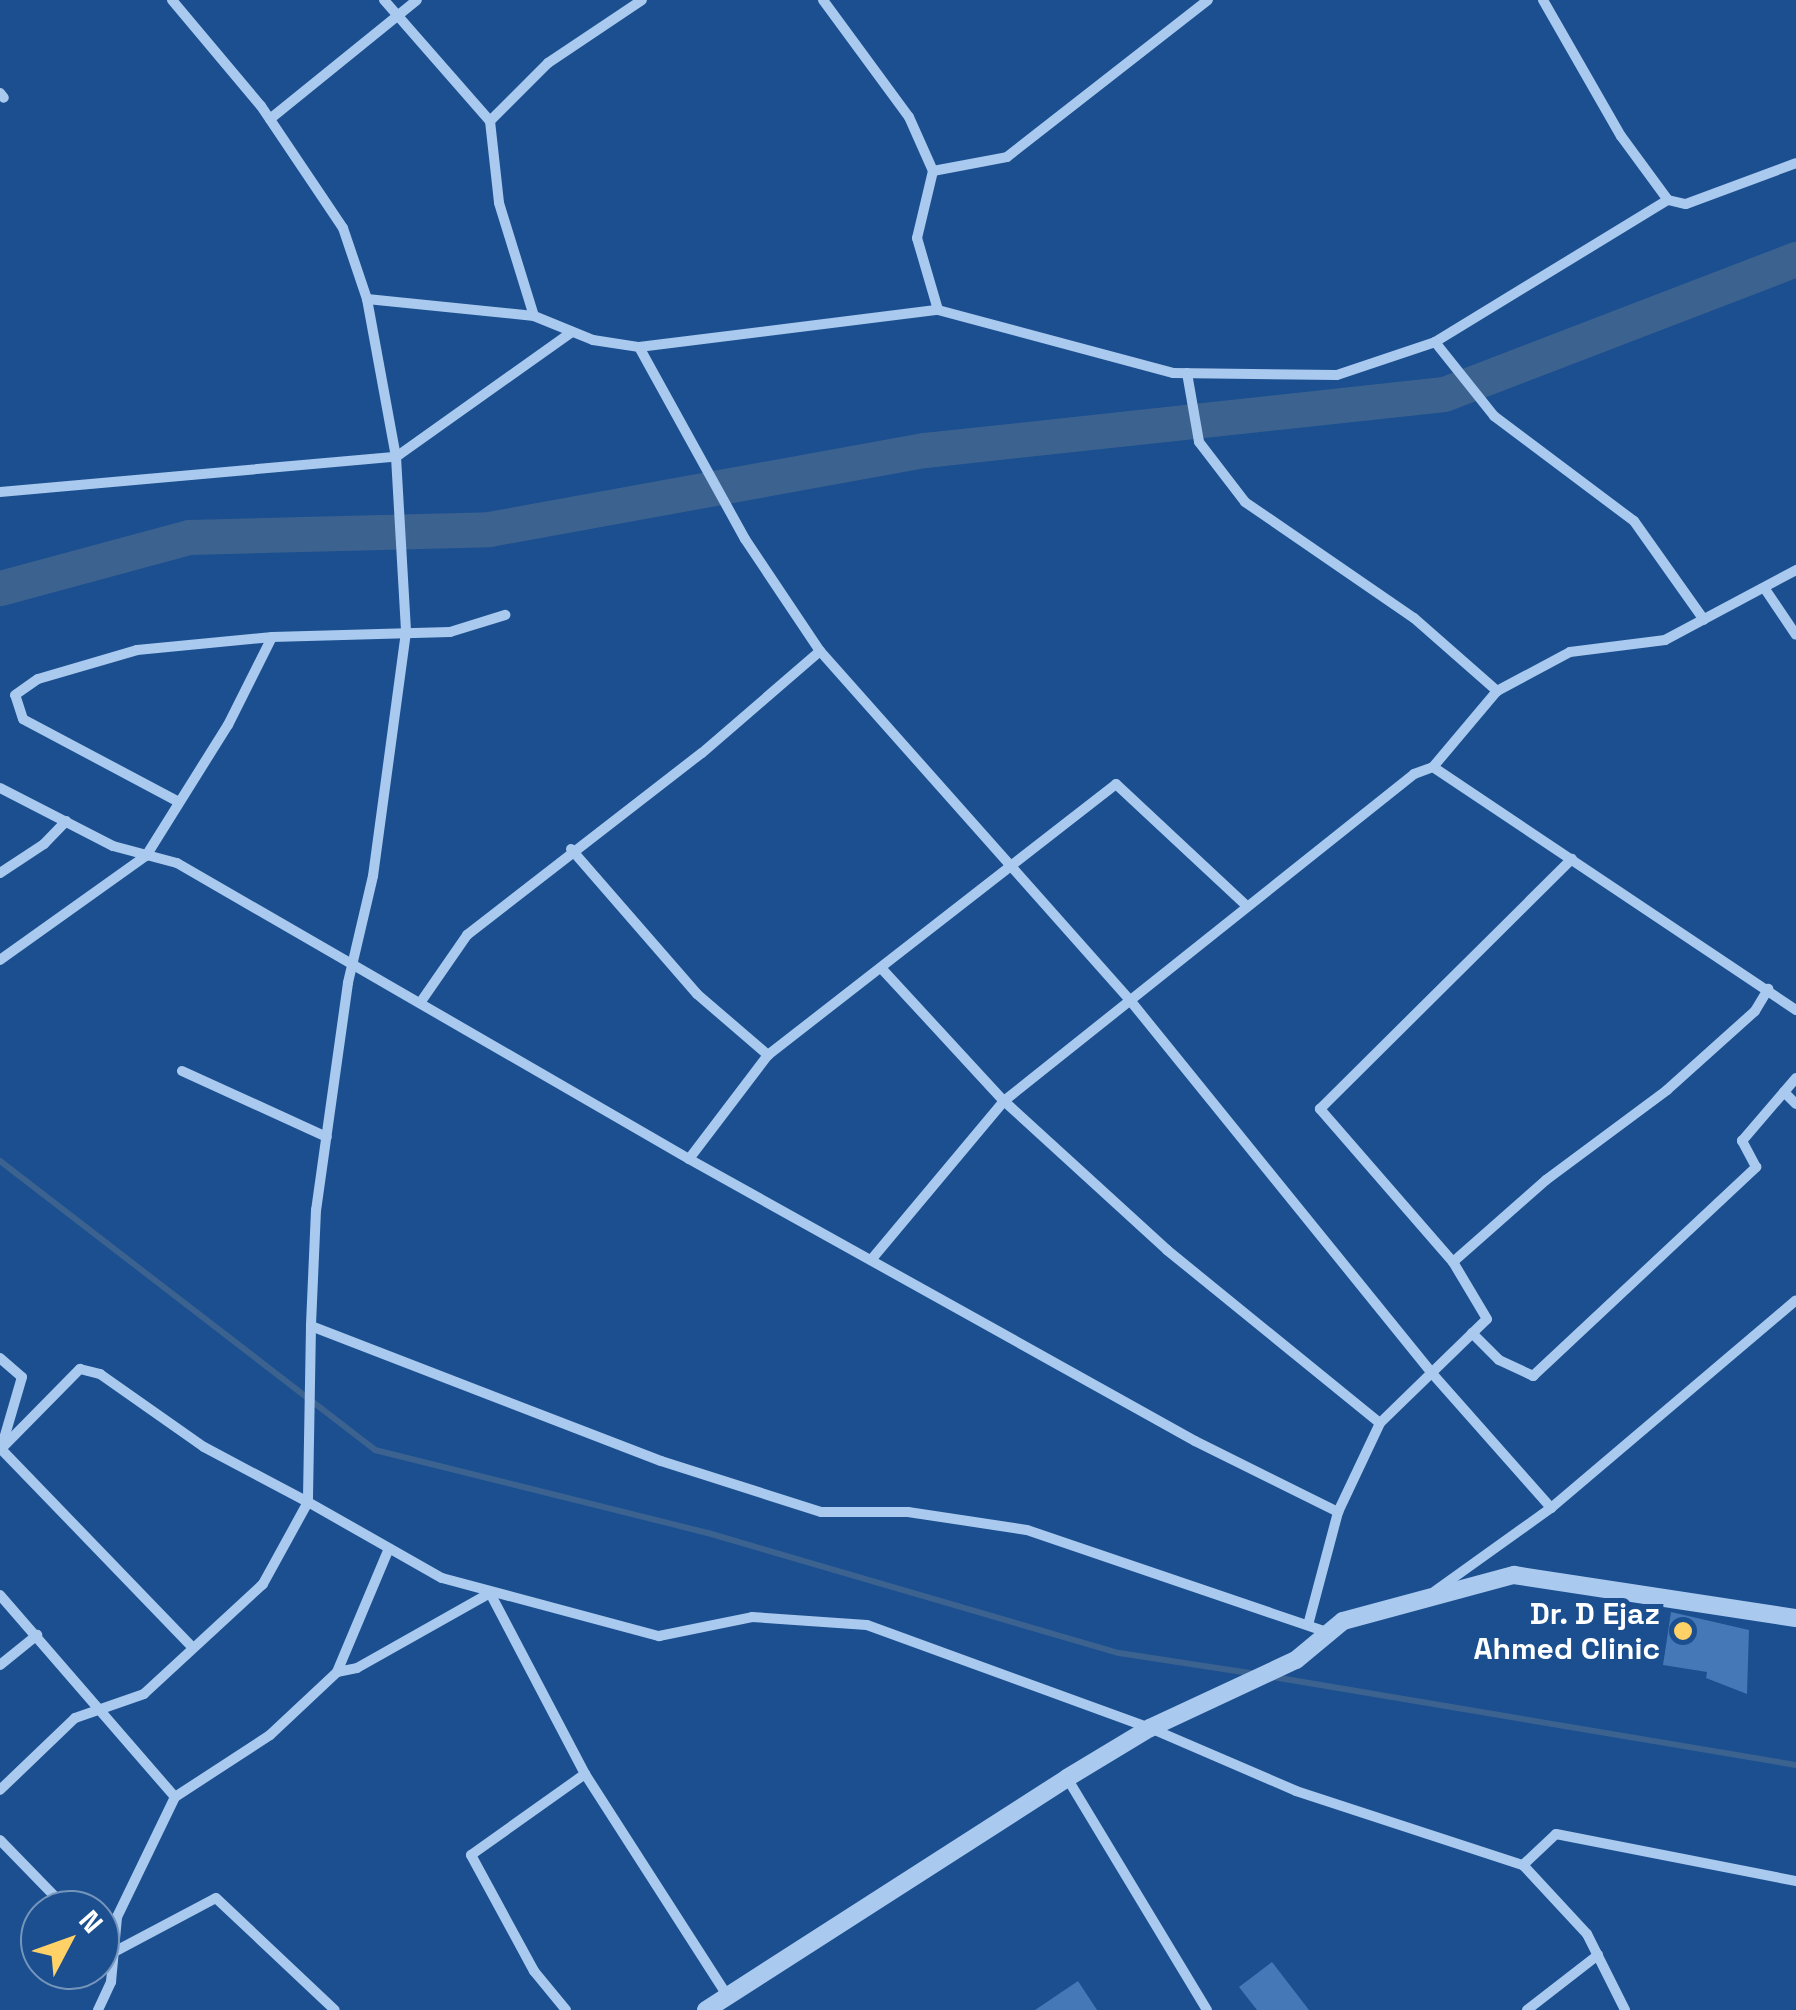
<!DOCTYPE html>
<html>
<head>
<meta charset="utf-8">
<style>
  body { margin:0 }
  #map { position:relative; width:1796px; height:2010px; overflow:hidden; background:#1b4f8f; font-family:"Space Grotesk",sans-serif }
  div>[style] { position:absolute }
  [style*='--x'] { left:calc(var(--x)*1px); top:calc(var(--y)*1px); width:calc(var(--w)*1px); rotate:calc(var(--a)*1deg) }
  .stream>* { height:6px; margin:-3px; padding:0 3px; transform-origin:3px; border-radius:3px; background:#3c6290 }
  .river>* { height:35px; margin:-17.5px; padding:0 17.5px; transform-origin:17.5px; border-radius:17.5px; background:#3c6290 }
  .building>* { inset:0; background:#4478b7 }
  .minor>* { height:10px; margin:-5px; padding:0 5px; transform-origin:5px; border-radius:5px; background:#a9c9ee }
  .tertiary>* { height:18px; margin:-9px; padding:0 9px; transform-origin:9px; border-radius:9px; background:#a9c9ee }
  .dots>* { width:28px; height:28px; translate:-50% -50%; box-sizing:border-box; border:5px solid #1b4f8f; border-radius:50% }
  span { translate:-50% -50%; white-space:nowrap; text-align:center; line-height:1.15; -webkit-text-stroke:10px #1b4f8f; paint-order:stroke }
  .poi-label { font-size:30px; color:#fff; font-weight:700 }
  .right { translate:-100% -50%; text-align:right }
  .north { position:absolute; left:20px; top:1890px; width:100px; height:100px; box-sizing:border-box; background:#1b4f8f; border:2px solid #7695bc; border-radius:50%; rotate:49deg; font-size:28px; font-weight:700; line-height:40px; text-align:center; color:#fff }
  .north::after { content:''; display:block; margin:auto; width:35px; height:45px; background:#ffd166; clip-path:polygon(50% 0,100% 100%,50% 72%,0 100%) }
</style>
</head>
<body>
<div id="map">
  <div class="stream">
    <i style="--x:0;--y:1161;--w:473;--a:37.6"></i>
    <i style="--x:375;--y:1450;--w:343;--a:14"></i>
    <i style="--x:708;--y:1533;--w:428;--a:16.3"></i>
    <i style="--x:1119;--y:1653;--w:139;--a:8.7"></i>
    <i style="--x:1273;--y:1677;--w:530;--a:9.55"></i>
  </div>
  <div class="river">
    <i style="--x:0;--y:588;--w:196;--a:-15.1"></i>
    <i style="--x:189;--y:537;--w:300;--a:-1.5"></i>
    <i style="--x:489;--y:529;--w:443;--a:-10.3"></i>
    <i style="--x:925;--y:450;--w:522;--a:-6.16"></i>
    <i style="--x:1444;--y:394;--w:377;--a:-21"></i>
  </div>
  <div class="building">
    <i style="clip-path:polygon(1671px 1612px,1749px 1630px,1747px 1694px,1706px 1678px,1707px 1672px,1663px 1665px)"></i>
    <i style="clip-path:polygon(1272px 1962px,1309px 2010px,1257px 2010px,1239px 1987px)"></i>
    <i style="clip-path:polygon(1078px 1981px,1097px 2010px,1035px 2010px)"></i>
  </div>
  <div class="minor">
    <i style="--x:172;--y:0;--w:138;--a:50"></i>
    <i style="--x:261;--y:106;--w:147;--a:56.1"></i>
    <i style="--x:343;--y:228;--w:75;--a:71.3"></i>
    <i style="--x:367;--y:299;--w:161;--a:79.6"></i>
    <i style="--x:396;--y:457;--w:175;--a:86.7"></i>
    <i style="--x:406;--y:632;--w:246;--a:97.7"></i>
    <i style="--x:373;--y:876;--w:110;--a:103.2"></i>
    <i style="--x:348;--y:983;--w:229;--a:98"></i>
    <i style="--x:316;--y:1210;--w:116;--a:92.5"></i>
    <i style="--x:311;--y:1326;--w:375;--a:21.1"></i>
    <i style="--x:661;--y:1461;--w:168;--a:17.7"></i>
    <i style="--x:821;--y:1512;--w:87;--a:0"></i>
    <i style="--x:908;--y:1512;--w:120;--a:8.6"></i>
    <i style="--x:1027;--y:1530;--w:319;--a:18.8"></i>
    <i style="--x:384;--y:0;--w:161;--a:48.8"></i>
    <i style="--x:490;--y:121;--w:82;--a:83.7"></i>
    <i style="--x:499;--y:203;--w:118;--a:72.8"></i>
    <i style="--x:823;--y:0;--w:145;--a:53.7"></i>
    <i style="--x:909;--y:117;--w:59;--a:66"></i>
    <i style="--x:933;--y:171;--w:69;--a:103.4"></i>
    <i style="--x:917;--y:238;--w:75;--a:73.7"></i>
    <i style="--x:938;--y:310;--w:243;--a:15"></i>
    <i style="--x:1173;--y:373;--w:164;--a:0.7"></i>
    <i style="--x:1337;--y:375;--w:103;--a:-18.6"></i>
    <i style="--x:1435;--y:342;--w:273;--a:-31.4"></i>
    <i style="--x:1543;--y:0;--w:157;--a:60.2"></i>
    <i style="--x:1621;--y:136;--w:79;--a:53.7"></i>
    <i style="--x:1668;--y:200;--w:18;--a:13"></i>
    <i style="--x:1686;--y:204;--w:117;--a:-20.4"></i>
    <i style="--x:0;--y:93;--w:6;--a:51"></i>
    <i style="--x:270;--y:119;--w:189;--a:-39"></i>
    <i style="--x:490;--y:121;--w:82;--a:-45"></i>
    <i style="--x:548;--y:63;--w:113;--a:-33.8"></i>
    <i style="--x:933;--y:171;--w:75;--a:-10.7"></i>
    <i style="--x:1007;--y:157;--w:255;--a:-38"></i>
    <i style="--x:367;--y:299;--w:168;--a:5.8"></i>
    <i style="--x:534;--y:316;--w:64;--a:22.1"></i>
    <i style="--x:593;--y:340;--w:47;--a:8.7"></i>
    <i style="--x:639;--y:347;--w:219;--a:61.1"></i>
    <i style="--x:745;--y:539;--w:135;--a:56.2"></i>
    <i style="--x:820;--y:651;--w:465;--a:48.4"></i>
    <i style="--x:1129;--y:999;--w:479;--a:51"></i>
    <i style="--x:1430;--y:1371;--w:183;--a:48.5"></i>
    <i style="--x:1435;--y:342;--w:95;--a:51.4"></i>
    <i style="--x:1494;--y:416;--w:175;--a:36.9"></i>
    <i style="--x:1634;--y:521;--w:121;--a:54.7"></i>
    <i style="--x:639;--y:347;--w:301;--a:-7.1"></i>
    <i style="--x:1187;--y:373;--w:70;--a:80.1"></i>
    <i style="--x:1199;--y:442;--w:76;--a:52.5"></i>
    <i style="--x:1245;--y:502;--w:205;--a:34.5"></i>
    <i style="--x:1414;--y:618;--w:111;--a:41.3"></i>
    <i style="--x:0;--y:492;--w:398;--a:-5.1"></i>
    <i style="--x:396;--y:457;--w:216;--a:-35.4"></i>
    <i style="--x:1765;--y:589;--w:55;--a:56"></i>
    <i style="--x:1433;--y:767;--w:437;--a:33.8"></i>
    <i style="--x:0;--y:788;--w:127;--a:27.2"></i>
    <i style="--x:113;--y:846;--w:66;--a:14.9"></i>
    <i style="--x:177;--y:863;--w:591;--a:30.03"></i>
    <i style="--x:689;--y:1159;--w:579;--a:29.13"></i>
    <i style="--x:1195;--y:1441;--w:160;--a:26.4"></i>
    <i style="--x:177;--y:801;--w:174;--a:-152"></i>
    <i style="--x:23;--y:719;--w:25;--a:-108"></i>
    <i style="--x:15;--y:695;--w:28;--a:-35"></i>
    <i style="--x:38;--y:679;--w:103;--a:-16.3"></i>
    <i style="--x:137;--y:650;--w:136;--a:-5.5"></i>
    <i style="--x:272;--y:637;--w:178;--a:-1.6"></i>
    <i style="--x:450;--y:632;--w:58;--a:-17.2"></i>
    <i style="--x:571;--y:849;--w:192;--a:49"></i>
    <i style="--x:697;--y:994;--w:94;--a:40.7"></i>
    <i style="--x:0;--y:873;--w:53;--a:-33.4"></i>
    <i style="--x:44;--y:844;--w:32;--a:-46"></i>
    <i style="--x:0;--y:960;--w:179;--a:-35.5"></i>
    <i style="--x:146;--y:856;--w:155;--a:-58"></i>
    <i style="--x:228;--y:725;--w:98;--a:-63.4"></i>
    <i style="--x:882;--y:969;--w:180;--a:47.3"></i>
    <i style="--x:1004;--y:1101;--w:221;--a:42.4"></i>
    <i style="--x:1167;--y:1250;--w:274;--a:39.1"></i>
    <i style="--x:420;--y:1003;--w:83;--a:-55.3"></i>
    <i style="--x:467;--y:935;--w:297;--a:-37.8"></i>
    <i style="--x:702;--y:753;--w:156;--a:-40.8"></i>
    <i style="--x:182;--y:1071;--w:159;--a:24.5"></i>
    <i style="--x:1784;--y:1092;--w:17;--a:45"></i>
    <i style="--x:689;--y:1159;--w:131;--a:-52.8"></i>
    <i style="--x:768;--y:1055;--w:441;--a:-37.9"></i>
    <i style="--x:1116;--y:784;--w:179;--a:43"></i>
    <i style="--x:871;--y:1260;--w:207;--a:-50.1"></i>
    <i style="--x:1004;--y:1101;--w:524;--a:-38.57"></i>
    <i style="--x:1414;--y:774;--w:20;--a:-20"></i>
    <i style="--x:1433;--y:767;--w:99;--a:-49.9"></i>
    <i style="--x:1497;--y:691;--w:83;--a:-28.1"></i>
    <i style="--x:1570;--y:652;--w:96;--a:-7.2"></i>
    <i style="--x:1665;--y:640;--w:149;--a:-28.1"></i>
    <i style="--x:1453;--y:1262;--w:124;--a:-41.4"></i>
    <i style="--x:1546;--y:1180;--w:151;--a:-36.6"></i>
    <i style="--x:1667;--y:1090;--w:118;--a:-41.9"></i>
    <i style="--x:1755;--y:1011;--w:26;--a:-59"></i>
    <i style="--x:311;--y:1326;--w:176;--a:91"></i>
    <i style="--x:308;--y:1502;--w:154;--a:29.6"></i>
    <i style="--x:442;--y:1578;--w:225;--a:15"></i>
    <i style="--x:659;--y:1636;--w:95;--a:-11.5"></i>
    <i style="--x:752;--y:1617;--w:115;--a:4"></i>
    <i style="--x:867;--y:1625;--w:301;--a:20"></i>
    <i style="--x:1150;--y:1728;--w:159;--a:23.3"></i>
    <i style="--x:1296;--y:1791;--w:239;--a:18.1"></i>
    <i style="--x:1523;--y:1865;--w:45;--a:-43.2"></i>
    <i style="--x:1556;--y:1834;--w:245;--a:11.1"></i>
    <i style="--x:1472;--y:1333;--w:38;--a:45"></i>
    <i style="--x:1499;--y:1360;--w:38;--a:25"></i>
    <i style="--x:1533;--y:1376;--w:306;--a:-43.1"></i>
    <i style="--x:1756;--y:1167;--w:30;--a:-118"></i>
    <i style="--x:1742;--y:1141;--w:83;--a:-49.4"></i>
    <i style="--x:0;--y:1358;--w:29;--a:41"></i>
    <i style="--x:22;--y:1377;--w:75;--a:106.3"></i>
    <i style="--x:1;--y:1449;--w:272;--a:46"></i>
    <i style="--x:0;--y:1450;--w:114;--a:-45.4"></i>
    <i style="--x:80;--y:1369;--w:21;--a:14"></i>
    <i style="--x:100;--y:1374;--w:127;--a:35.1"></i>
    <i style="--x:204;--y:1447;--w:118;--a:27.9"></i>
    <i style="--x:308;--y:1502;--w:94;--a:118.8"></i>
    <i style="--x:263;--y:1584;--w:162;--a:137.3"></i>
    <i style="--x:144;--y:1694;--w:73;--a:160.8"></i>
    <i style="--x:75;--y:1718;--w:104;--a:136.2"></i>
    <i style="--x:1435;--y:1591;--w:143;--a:-35.6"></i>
    <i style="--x:1551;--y:1508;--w:321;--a:-40.3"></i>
    <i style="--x:0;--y:1595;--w:267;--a:49.1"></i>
    <i style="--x:1308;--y:1625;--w:117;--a:-75.1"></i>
    <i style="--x:1338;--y:1512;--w:98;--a:-64.7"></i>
    <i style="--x:1380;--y:1423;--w:149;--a:-44.2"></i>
    <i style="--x:1487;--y:1319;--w:66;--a:-120.8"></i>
    <i style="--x:1453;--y:1262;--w:203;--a:-131"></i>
    <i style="--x:1320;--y:1109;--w:355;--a:-44.8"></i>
    <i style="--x:0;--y:1665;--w:48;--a:-39"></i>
    <i style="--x:337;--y:1672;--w:134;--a:-67.2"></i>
    <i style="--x:1067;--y:1778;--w:271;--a:58.9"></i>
    <i style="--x:0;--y:1840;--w:98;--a:45.8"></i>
    <i style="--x:1523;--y:1865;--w:94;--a:47.2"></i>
    <i style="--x:1587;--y:1934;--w:85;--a:63.4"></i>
    <i style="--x:100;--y:1939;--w:19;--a:43"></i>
    <i style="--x:114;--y:1952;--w:115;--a:-27.9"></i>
    <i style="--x:216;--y:1898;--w:163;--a:43.3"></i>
    <i style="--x:98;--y:2010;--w:31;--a:-65"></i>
    <i style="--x:111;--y:1982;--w:65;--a:-84.7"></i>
    <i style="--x:117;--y:1917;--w:133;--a:-64.2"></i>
    <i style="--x:175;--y:1797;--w:113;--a:-33.1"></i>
    <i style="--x:270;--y:1735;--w:92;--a:-43.2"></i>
    <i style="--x:337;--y:1672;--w:20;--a:-11"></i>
    <i style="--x:357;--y:1668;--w:153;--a:-29.4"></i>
    <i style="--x:490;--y:1593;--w:204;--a:62.3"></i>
    <i style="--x:585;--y:1774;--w:265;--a:57.3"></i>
    <i style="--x:566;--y:2010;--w:50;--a:-129.4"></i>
    <i style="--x:534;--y:1971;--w:132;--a:-118.5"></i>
    <i style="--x:471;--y:1855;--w:140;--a:-35.4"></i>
    <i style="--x:1527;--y:2010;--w:90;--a:-37.8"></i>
  </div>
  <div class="tertiary">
    <i style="--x:706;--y:2010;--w:429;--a:-32.7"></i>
    <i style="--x:1067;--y:1778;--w:97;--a:-31.1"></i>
    <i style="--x:1150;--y:1728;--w:161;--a:-25"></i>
    <i style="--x:1296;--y:1660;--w:61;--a:-39.7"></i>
    <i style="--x:1343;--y:1621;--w:177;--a:-15.1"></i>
    <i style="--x:1514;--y:1575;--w:285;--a:8.7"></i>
  </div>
  <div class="dots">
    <i style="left:1683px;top:1631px;background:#ffd166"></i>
  </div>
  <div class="poi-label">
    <span class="right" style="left:1660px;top:1631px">Dr. D Ejaz<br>Ahmed Clinic</span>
  </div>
  <div class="north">N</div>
</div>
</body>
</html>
